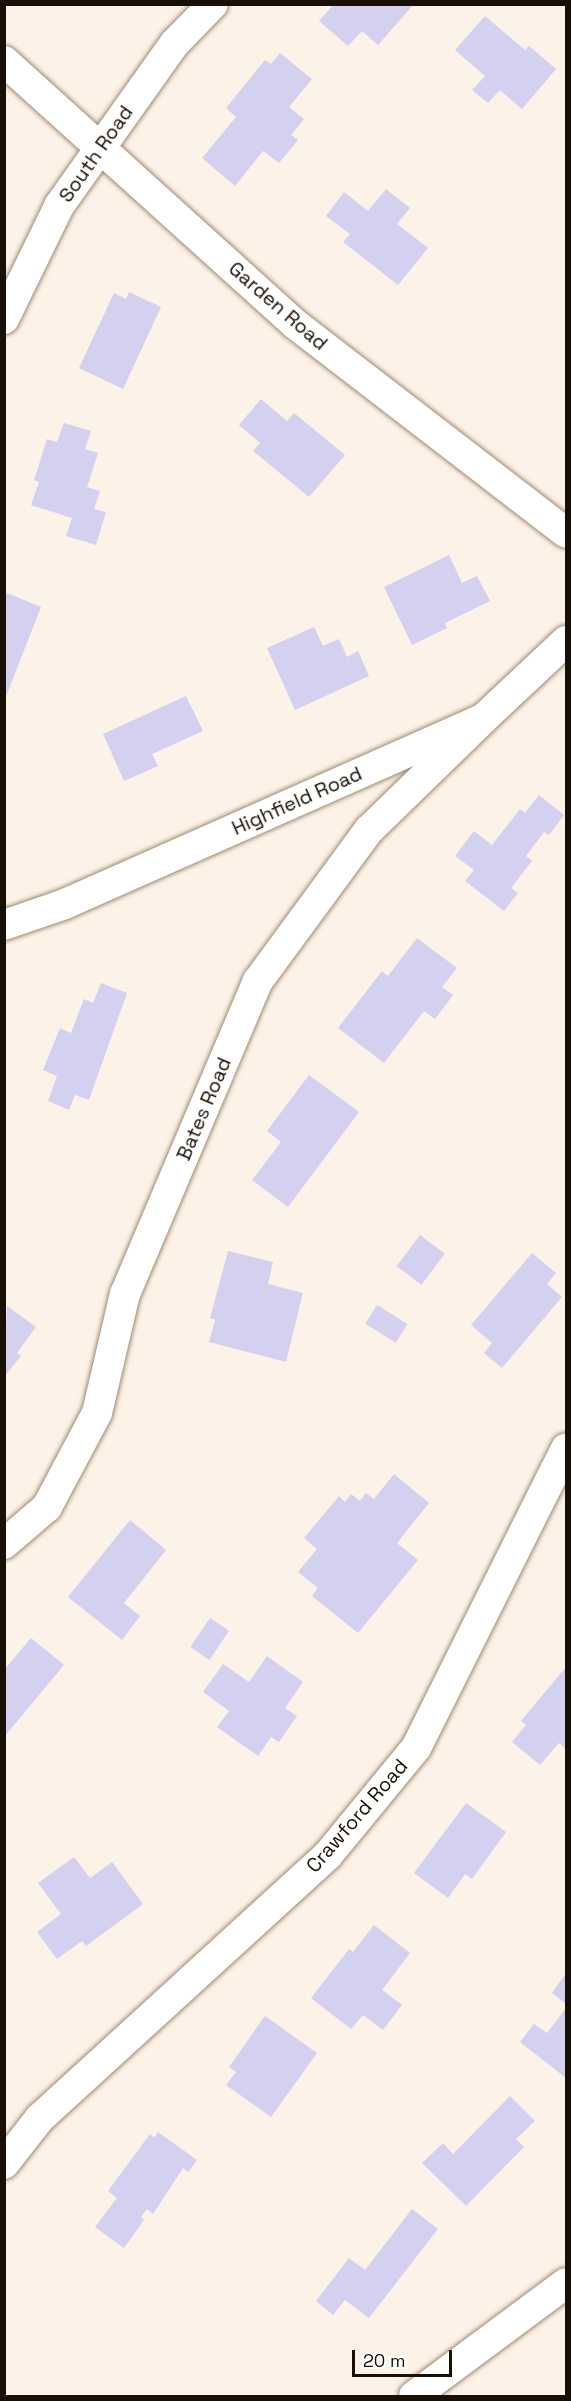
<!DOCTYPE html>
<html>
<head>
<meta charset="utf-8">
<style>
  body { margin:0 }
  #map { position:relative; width:571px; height:2401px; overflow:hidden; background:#fcf2e7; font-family:"Space Grotesk",sans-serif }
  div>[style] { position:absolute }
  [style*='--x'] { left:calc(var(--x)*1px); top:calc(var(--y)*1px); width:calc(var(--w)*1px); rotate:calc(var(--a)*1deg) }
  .building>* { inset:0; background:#d3d0f0; transform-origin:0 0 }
  .roads { filter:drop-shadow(0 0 2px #9f8971) drop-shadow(0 0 2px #9f8971) }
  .street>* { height:30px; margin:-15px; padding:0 15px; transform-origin:15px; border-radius:15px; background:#fff }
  span { translate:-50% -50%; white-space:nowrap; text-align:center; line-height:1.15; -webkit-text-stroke:4.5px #fff; paint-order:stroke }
  .street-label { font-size:20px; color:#181007 }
  .frame { position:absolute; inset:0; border:6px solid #181007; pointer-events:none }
  .scale { position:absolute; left:352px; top:2350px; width:100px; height:27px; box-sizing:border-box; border:3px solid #181007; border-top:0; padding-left:8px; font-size:18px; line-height:21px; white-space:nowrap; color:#181007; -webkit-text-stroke:4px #fff; paint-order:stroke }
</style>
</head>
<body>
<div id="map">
  <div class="building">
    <i style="clip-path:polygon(334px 4px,414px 4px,378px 45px,362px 31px,348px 46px,319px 21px)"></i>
    <i style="clip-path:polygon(485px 16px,525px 50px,529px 46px,556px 69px,522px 109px,500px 90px,488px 103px,472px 90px,485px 76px,455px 50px)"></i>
    <i style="clip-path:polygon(280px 53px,312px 79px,289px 107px,304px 119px,291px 135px,298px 140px,279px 163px,263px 151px,235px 186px,202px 158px,236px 117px,226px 108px,265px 60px,271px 64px)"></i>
    <i style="clip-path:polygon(386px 189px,410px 208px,397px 224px,428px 248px,398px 285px,343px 242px,350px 234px,326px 216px,344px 192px,368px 211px)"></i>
    <i style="clip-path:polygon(129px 292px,161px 307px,123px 389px,79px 368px,114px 293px,126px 299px)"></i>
    <i style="clip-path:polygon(261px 399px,287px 421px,294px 413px,345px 455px,309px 497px,253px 451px,260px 443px,239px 425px)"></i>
    <i style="clip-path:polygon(64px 423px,91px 431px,85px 449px,98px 453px,87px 487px,100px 491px,94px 509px,106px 512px,96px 545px,66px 536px,72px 518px,31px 505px,39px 482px,34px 480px,47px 439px,57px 442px)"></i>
    <i style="clip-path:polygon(449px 555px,462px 583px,477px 576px,490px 601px,445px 623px,447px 628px,412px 645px,384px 587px)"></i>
    <i style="clip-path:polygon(7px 593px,41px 607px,5px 699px,4px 600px)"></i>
    <i style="clip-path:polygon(314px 627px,323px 646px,339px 639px,347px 657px,358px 651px,369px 676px,295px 710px,267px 648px)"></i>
    <i style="clip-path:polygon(186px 696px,203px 731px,152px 754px,158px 766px,124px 781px,103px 734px)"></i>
    <i style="clip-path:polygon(539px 795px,564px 815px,549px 835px,544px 832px,526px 856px,532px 861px,511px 888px,518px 893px,504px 911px,465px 881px,474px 870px,455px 856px,474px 831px,492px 845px,520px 809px,525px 813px)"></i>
    <i style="clip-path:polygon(417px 938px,457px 968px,442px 987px,453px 995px,435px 1019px,424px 1011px,384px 1063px,338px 1028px,382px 971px,388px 976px)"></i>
    <i style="clip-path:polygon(101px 983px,127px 993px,89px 1100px,75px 1095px,69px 1110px,48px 1101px,57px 1076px,43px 1070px,60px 1028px,71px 1033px,84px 999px,93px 1003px)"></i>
    <i style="clip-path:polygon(309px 1075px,359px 1112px,288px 1207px,252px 1180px,281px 1142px,267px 1131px)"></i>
    <i style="left:420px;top:1235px;width:31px;height:39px;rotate:37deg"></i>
    <i style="clip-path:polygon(228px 1251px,273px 1262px,268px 1284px,303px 1293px,286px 1362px,209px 1342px,215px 1320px,210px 1318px)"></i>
    <i style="clip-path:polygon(532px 1253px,556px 1273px,547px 1284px,562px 1297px,502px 1368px,484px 1353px,492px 1343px,471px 1325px)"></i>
    <i style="left:377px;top:1305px;width:36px;height:22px;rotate:32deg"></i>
    <i style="clip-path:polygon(7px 1306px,36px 1327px,17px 1353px,21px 1356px,4px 1377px)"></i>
    <i style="clip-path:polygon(394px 1474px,429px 1503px,397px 1543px,418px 1560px,358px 1633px,312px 1596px,318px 1588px,298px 1572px,317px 1549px,304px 1538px,339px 1496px,345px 1502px,351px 1494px,360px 1501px,366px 1493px,374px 1499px)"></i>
    <i style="clip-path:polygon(130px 1520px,166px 1550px,124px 1603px,140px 1616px,122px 1640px,68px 1597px)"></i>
    <i style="left:210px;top:1618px;width:23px;height:35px;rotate:34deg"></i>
    <i style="clip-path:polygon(31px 1638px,64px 1665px,4px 1737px,4px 1670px)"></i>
    <i style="clip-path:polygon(267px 1656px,303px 1682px,285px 1708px,297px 1716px,279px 1742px,271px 1737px,258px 1756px,217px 1727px,229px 1711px,203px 1692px,223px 1664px,249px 1682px)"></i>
    <i style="clip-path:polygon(565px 1668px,566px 1749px,559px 1743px,540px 1765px,512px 1742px,526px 1725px,521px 1721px)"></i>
    <i style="clip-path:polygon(466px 1803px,506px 1832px,472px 1879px,465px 1874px,448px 1898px,414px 1873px)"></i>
    <i style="clip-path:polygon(74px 1857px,90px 1878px,112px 1862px,143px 1904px,86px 1946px,82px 1941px,57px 1959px,37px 1932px,61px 1914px,38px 1883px)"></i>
    <i style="clip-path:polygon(374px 1925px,410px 1953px,382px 1990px,402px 2005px,383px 2030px,363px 2015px,351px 2029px,311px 1998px,349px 1949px,353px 1952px)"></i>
    <i style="clip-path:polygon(566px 1973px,566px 2004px,552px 1993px)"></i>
    <i style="clip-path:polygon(566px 2008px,566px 2078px,520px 2042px,534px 2024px,547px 2033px)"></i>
    <i style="clip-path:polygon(265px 2016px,317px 2053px,271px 2117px,226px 2085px,236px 2072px,229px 2067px)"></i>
    <i style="clip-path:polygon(510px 2096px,535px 2121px,516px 2139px,524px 2147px,466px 2206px,422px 2163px,443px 2143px,453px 2154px)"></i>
    <i style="clip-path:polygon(158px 2132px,197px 2160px,188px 2172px,183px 2168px,153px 2214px,147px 2209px,141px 2217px,144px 2220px,124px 2248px,95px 2227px,117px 2198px,108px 2191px,150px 2134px,154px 2138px)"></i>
    <i style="clip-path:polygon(412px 2209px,438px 2229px,369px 2318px,345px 2300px,333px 2315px,316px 2301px,349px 2258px,365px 2270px)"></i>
  </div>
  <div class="roads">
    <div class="street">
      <i style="--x:4;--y:61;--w:392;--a:42.1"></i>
      <i style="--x:295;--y:324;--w:342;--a:37.6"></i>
      <i style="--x:4;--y:319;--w:126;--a:-64"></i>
      <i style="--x:59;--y:206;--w:200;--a:-54.6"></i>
      <i style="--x:175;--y:43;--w:54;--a:-45.7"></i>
      <i style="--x:4;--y:925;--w:65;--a:-19"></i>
      <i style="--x:65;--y:904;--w:457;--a:-23.9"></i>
      <i style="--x:483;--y:719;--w:114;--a:-43.2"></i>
      <i style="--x:4;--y:1544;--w:57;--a:-40.7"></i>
      <i style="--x:47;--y:1507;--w:106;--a:-62"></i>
      <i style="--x:97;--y:1413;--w:122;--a:-76.8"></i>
      <i style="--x:125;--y:1294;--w:340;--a:-67"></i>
      <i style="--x:258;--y:981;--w:187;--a:-53.7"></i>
      <i style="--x:369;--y:830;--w:159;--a:-44.2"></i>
      <i style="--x:4;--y:2164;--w:58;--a:-52"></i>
      <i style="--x:40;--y:2118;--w:390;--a:-42.4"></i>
      <i style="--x:328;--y:1855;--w:139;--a:-50.6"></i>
      <i style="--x:416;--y:1748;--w:335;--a:-63.4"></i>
      <i style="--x:414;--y:2396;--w:189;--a:-36.6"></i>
    </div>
  </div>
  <div class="street-label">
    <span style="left:96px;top:154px;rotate:-55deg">South Road</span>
    <span style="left:278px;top:306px;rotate:41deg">Garden Road</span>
    <span style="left:297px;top:801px;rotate:-24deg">Highfield Road</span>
    <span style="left:204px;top:1109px;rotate:-67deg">Bates Road</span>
    <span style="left:357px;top:1816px;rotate:-49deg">Crawford Road</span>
  </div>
  <div class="frame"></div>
  <div class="scale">20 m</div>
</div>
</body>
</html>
